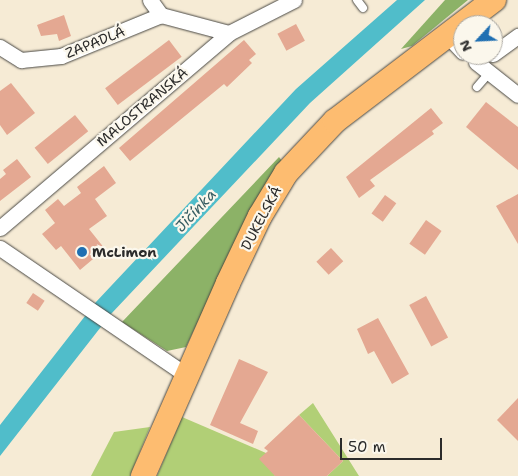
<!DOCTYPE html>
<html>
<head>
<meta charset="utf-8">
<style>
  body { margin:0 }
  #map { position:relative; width:518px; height:476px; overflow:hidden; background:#f6ebd5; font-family:"Shantell Sans",sans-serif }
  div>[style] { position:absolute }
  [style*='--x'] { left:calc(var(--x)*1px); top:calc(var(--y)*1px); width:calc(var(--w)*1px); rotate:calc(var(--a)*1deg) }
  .green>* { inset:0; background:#b1cf76 }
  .forest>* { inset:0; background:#8cb267 }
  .water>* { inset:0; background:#50bdca }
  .building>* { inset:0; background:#e4a892; transform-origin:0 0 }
  .roads { filter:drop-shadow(0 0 1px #494844) drop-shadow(0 0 1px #494844) }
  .lane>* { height:8px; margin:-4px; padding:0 4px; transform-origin:4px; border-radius:4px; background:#fff }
  .street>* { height:15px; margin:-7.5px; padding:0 7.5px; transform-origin:7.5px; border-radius:7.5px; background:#fff }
  .primary>* { height:24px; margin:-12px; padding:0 12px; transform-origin:12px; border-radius:12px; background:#fdbc70 }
  .dots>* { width:14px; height:14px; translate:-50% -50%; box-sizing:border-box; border:2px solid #fbf7ec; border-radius:50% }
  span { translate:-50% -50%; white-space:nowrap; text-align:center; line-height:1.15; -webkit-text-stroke:4.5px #fbf7ec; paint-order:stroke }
  .street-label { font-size:14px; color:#2b2b2b }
  .poi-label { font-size:14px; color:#2b2b2b; font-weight:700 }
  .left { translate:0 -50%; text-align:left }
  .water-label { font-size:15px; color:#385e63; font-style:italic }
  .north { position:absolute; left:453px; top:15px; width:50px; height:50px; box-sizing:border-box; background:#fbf7ec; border:1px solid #a8a59f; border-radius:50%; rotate:245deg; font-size:14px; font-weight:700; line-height:20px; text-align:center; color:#2b2b2b }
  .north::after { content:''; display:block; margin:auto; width:18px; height:22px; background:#1f6fb2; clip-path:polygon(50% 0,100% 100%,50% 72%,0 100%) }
  .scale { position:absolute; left:340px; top:438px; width:102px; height:22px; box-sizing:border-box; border:2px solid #2b2b2b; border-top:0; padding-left:6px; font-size:15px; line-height:18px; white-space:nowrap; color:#2b2b2b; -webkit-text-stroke:4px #fbf7ec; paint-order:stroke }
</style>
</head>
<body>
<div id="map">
  <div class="green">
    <i style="clip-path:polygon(313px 403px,359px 476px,327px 476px,343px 461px,299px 415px)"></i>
    <i style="clip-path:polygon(182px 417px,266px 453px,275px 476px,157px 476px)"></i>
    <i style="clip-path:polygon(150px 427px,130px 476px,91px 476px,114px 432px)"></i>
  </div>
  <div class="forest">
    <i style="clip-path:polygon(445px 0,468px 0,412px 46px,401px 49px)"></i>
    <i style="clip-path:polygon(279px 157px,282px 161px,232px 249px,186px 347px,167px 351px,122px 322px)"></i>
  </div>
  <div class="water">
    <i style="clip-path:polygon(397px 0,425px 0,310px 103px,111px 314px,0 456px,0 425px,96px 302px,296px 89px)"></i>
  </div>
  <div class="building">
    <i style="clip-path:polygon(64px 15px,71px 36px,59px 41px,57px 34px,41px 36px,37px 25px)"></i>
    <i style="left:296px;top:24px;width:19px;height:21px;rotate:62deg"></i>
    <i style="left:169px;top:40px;width:21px;height:80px;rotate:53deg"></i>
    <i style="clip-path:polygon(244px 40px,256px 54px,249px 60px,252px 63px,227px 87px,224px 84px,130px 161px,119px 148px)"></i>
    <i style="clip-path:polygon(11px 83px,35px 113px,7px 135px,0 125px,0 91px)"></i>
    <i style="clip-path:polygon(486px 102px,518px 127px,518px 170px,466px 127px)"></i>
    <i style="clip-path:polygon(431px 108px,443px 123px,432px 131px,434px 134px,370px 180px,375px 186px,359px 198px,346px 177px)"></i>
    <i style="left:75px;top:115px;width:21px;height:52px;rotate:51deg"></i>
    <i style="clip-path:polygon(17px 159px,31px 177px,0 201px,0 179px,6px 174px,3px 170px)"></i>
    <i style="clip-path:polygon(104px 166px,116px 183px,95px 199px,107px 216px,89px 229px,105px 249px,80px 270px,61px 246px,56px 250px,42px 234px,55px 223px,45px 210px,58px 199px,64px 206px,81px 193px,77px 187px)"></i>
    <i style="clip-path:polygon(518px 194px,518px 244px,496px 206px)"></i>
    <i style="left:385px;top:195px;width:14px;height:23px;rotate:36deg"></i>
    <i style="left:426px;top:220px;width:19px;height:29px;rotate:35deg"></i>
    <i style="left:331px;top:248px;width:18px;height:20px;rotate:47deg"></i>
    <i style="left:33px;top:293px;width:14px;height:12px;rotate:34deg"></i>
    <i style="left:426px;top:296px;width:47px;height:19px;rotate:62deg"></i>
    <i style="clip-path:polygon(378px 318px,409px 374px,392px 384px,374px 351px,368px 354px,357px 329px)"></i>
    <i style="clip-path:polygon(239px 359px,268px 372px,240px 423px,258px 431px,253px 444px,210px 425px)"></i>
    <i style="clip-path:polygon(518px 398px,518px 441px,497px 420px)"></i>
    <i style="clip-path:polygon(299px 415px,343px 461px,327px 476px,275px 476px,259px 459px,268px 451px,264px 448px)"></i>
  </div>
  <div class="roads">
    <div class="lane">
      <i style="--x:357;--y:0;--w:10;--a:53"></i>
      <i style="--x:477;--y:87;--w:20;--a:-49"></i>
    </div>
    <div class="street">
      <i style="--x:150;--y:0;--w:19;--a:54"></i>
      <i style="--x:161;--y:15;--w:70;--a:14.8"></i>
      <i style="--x:447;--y:35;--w:23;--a:47"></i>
      <i style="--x:0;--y:47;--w:25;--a:32"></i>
      <i style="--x:21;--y:60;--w:40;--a:-5.7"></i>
      <i style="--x:61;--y:56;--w:108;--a:-22.3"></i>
      <i style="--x:493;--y:54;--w:31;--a:-36"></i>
      <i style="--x:476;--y:62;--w:53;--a:38.2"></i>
      <i style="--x:0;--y:228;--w:301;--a:-40.4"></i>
      <i style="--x:229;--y:33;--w:73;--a:-26.9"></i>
      <i style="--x:0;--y:248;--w:225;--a:34.3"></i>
    </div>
    <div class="primary">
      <i style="--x:143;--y:476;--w:211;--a:-66.2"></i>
      <i style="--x:228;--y:283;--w:74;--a:-64.5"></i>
      <i style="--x:260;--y:216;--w:50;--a:-58.8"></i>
      <i style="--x:286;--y:173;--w:71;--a:-46.7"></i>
      <i style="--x:335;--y:121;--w:200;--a:-37.3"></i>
    </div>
  </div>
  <div class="dots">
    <i style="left:82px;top:252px;background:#1f6fb2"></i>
  </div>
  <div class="street-label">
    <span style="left:95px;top:42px;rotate:-22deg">ZAPADLÁ</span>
    <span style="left:142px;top:107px;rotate:-40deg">MALOSTRANSKÁ</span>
    <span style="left:261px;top:218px;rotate:-62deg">DUKELSKÁ</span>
  </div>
  <div class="poi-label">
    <span class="left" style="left:92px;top:252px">McLimon</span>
  </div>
  <div class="water-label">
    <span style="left:196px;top:211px;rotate:-47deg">Jičínka</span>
  </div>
  <div class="north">N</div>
  <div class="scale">50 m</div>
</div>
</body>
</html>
